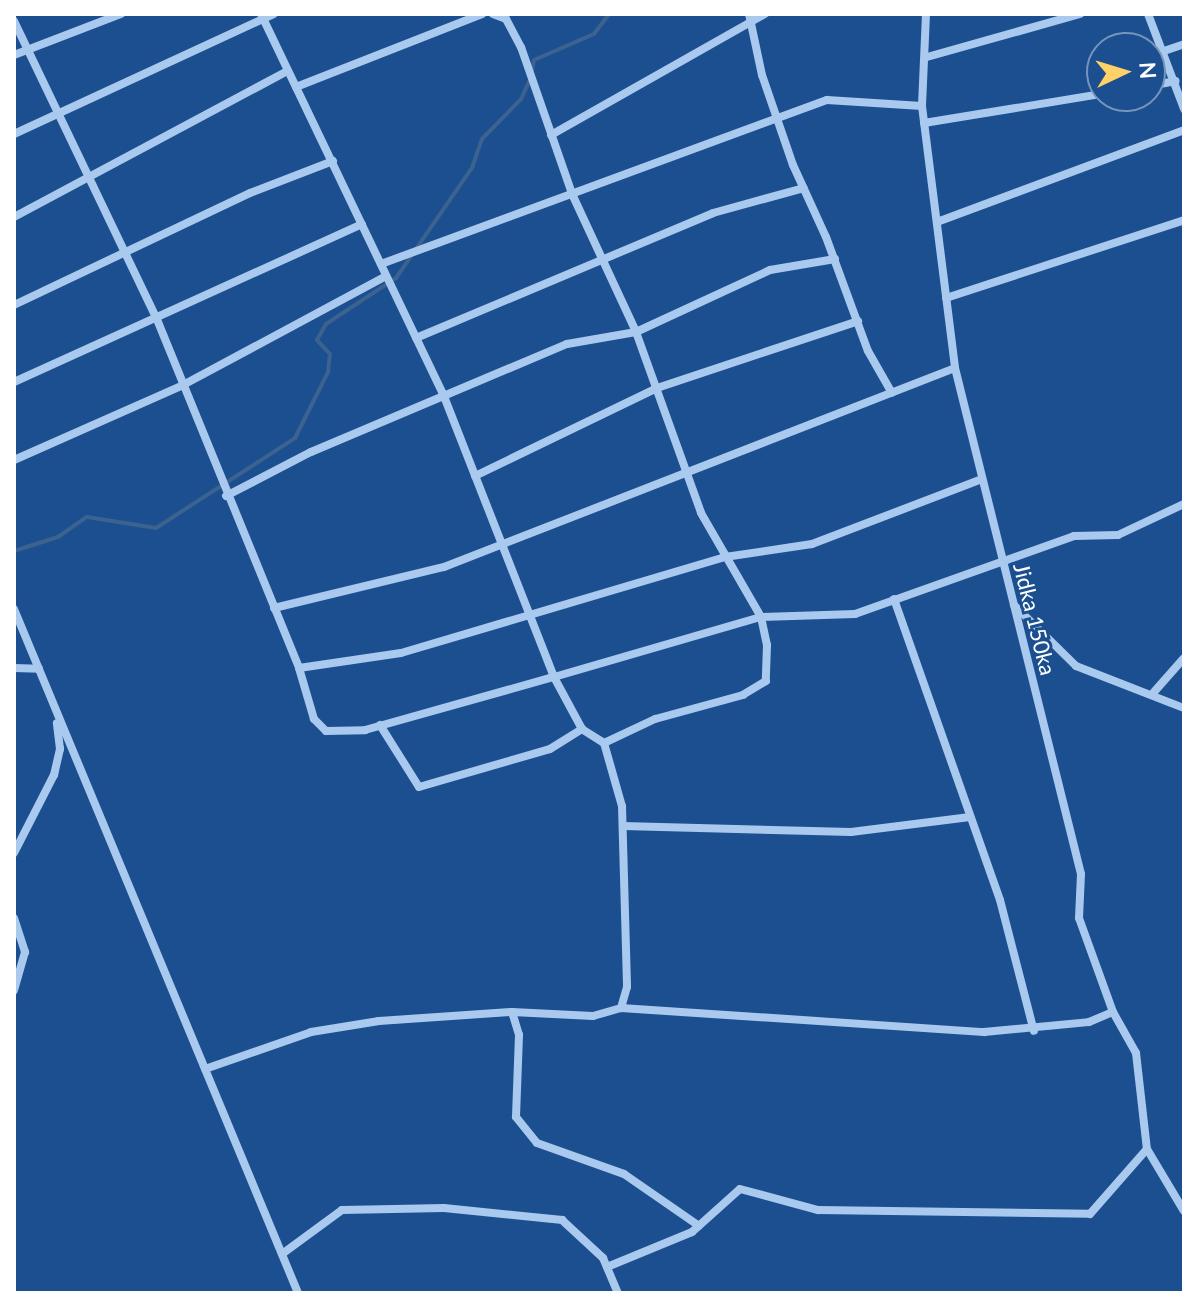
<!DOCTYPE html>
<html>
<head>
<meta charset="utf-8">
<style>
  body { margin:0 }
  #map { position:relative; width:1198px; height:1307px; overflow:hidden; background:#1b4f8f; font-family:Lato,sans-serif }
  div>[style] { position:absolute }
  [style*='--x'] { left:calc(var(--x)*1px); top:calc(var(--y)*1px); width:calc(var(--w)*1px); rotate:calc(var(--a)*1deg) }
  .stream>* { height:4px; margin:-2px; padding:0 2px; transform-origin:2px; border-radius:2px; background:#3c6290 }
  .street>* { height:8px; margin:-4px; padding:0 4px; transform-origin:4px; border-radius:4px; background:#a9c9ee }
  span { translate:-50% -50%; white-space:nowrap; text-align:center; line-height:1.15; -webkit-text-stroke:6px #1b4f8f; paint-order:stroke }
  .street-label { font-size:22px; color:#fff }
  .frame { position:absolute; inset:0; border:16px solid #fff; pointer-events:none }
  .north { position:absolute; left:1086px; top:32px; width:80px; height:80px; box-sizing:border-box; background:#1b4f8f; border:2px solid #7695bc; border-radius:50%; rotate:86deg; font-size:22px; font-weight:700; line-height:32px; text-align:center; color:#fff }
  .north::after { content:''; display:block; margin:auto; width:28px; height:36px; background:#ffd166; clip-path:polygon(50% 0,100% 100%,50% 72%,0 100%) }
</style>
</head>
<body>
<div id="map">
  <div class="stream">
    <i style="--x:532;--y:71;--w:11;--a:-80"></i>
    <i style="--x:534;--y:60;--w:65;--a:-23.4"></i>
    <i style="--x:594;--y:34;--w:25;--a:-53"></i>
    <i style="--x:14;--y:551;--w:46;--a:-17.7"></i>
    <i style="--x:58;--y:537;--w:35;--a:-35"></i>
    <i style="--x:87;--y:517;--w:70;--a:9.1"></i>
    <i style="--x:156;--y:528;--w:166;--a:-32.9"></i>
    <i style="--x:295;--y:438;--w:74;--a:-63.4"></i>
    <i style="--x:328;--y:372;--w:18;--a:-84"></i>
    <i style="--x:330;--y:354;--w:19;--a:-133"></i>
    <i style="--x:317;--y:340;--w:18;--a:-61"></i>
    <i style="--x:326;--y:324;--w:84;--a:-33.3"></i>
    <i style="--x:396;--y:278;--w:134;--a:-55.4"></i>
    <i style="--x:472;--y:168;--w:31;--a:-71"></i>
    <i style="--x:482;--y:139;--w:56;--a:-45.7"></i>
    <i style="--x:521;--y:99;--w:21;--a:-65"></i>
  </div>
  <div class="street">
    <i style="--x:493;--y:14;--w:14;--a:21"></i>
    <i style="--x:506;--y:19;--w:32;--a:62"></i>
    <i style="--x:521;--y:47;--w:158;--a:70.8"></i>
    <i style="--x:573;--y:196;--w:150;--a:65.1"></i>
    <i style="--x:636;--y:332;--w:192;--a:70.2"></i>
    <i style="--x:701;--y:513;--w:120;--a:60"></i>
    <i style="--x:761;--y:617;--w:29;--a:78"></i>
    <i style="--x:767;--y:645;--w:36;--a:92"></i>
    <i style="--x:766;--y:681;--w:27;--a:149"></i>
    <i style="--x:743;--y:695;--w:91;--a:164.7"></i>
    <i style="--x:655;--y:719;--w:56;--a:154.8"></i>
    <i style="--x:604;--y:743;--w:26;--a:-148"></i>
    <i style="--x:582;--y:729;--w:59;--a:-118.3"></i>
    <i style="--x:554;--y:677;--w:216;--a:-16.2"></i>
    <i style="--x:761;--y:617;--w:94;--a:-1.8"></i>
    <i style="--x:855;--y:614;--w:232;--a:-19.6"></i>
    <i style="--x:1074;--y:536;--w:44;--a:-1.3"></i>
    <i style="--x:1118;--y:535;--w:73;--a:-25.2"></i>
    <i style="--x:749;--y:14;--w:62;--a:78"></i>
    <i style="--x:762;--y:75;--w:95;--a:71"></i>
    <i style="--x:793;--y:165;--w:79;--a:65.4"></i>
    <i style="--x:826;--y:237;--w:121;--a:69.8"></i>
    <i style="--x:868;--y:351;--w:48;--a:60.3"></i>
    <i style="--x:926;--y:14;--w:92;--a:92.5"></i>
    <i style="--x:922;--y:106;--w:264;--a:82.8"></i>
    <i style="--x:955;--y:368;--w:521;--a:76.02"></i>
    <i style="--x:1081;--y:874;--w:44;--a:92.6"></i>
    <i style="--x:1079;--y:918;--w:100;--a:70.1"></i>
    <i style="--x:1113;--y:1012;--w:47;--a:60.7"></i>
    <i style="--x:1136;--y:1053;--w:97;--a:83.5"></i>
    <i style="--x:1147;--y:1149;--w:72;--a:59.2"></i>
    <i style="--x:1148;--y:14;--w:102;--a:69.2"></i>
    <i style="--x:14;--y:21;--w:328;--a:64.4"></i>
    <i style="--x:156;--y:317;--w:379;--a:67.8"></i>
    <i style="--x:299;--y:668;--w:53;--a:73.6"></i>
    <i style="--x:314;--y:719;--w:17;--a:45"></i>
    <i style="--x:326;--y:731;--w:39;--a:-1"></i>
    <i style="--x:365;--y:730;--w:196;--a:-15.7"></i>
    <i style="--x:554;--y:677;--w:304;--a:-111.4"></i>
    <i style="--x:443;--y:394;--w:421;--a:-115.6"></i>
    <i style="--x:1164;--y:51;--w:21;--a:-19"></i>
    <i style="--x:14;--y:55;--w:115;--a:-21"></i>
    <i style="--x:927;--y:57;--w:159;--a:-15.7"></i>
    <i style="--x:1150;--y:86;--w:26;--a:-11"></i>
    <i style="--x:296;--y:87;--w:200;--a:-21.4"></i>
    <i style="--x:924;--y:123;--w:180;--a:-9.3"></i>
    <i style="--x:14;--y:134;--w:286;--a:-24.8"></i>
    <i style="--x:551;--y:135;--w:246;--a:-29.5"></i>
    <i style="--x:14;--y:217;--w:310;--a:-28.1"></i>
    <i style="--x:937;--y:222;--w:264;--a:-20.4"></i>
    <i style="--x:381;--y:264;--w:475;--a:-20.2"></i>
    <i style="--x:827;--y:100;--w:95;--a:3.6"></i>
    <i style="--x:946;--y:298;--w:250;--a:-18.1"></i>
    <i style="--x:14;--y:305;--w:261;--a:-25.4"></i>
    <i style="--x:250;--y:193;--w:89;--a:-21.1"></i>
    <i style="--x:416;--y:338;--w:322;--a:-22.8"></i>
    <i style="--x:713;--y:213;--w:94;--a:-15.4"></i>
    <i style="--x:14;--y:382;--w:382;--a:-24.4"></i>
    <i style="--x:14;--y:460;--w:185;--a:-23.9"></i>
    <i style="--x:183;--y:385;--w:230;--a:-28.2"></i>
    <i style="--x:475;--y:476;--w:202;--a:-25.8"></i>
    <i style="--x:657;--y:388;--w:212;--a:-18.4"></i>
    <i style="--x:226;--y:496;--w:96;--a:-27.4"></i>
    <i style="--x:311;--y:452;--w:278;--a:-22.9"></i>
    <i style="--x:567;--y:344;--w:70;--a:-9.9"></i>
    <i style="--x:636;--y:332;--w:148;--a:-24.8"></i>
    <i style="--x:770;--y:270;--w:66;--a:-9.6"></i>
    <i style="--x:894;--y:599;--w:319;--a:70.6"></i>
    <i style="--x:1000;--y:900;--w:135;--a:75.5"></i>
    <i style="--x:1014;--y:605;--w:87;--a:44.5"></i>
    <i style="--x:1076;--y:666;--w:116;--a:21.3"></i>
    <i style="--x:274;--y:608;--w:175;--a:-13.6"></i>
    <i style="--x:444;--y:567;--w:548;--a:-21.28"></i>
    <i style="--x:14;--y:609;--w:741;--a:67.45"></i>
    <i style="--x:14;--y:668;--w:25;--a:2"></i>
    <i style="--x:299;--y:668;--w:103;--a:-8.4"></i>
    <i style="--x:401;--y:653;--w:338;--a:-16.5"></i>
    <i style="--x:725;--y:557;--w:88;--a:-8.5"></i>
    <i style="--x:812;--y:544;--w:182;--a:-20.9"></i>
    <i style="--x:1154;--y:692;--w:45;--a:-48.6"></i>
    <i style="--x:380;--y:725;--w:73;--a:57.8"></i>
    <i style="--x:419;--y:787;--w:136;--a:-16.2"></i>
    <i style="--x:550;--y:749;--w:38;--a:-32"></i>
    <i style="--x:604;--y:743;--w:66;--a:74.1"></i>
    <i style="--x:622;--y:806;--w:181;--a:88.4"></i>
    <i style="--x:627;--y:987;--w:22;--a:106"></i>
    <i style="--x:623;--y:826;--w:228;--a:1.5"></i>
    <i style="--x:851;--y:832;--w:120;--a:-7.2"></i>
    <i style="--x:14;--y:853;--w:88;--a:-62.9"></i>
    <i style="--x:54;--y:775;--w:27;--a:-77"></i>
    <i style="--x:60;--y:749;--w:26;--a:-97"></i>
    <i style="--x:14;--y:918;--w:36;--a:72"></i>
    <i style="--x:25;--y:952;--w:40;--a:106"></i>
    <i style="--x:512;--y:1012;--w:24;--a:73"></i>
    <i style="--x:519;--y:1035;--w:82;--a:92.1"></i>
    <i style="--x:516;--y:1117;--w:33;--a:51"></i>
    <i style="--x:537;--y:1143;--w:92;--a:19.6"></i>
    <i style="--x:624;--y:1174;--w:91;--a:34.7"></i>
    <i style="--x:205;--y:1069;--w:112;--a:-19.2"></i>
    <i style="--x:311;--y:1032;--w:69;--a:-9.2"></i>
    <i style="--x:379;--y:1021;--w:133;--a:-3.9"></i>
    <i style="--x:512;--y:1012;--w:81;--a:2.8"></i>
    <i style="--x:593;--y:1016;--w:29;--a:-16"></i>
    <i style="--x:621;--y:1008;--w:364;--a:3.8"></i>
    <i style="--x:984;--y:1032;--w:105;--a:-5.4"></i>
    <i style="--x:1089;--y:1022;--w:26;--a:-23"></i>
    <i style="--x:282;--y:1254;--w:74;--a:-36.3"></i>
    <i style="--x:342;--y:1210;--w:102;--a:-1.1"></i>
    <i style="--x:444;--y:1208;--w:119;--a:5.8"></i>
    <i style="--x:562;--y:1220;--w:56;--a:42.8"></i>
    <i style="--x:603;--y:1258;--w:38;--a:67"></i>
    <i style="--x:607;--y:1267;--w:92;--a:-22.4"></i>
    <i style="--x:692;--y:1232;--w:64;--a:-41.9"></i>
    <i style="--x:740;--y:1189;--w:81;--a:15.1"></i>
    <i style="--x:818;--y:1210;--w:272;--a:0.8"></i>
    <i style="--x:1090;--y:1214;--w:86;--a:-48.8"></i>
  </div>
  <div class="street-label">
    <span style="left:1035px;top:619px;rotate:76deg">Jidka 150ka</span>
  </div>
  <div class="frame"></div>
  <div class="north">N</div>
</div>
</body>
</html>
